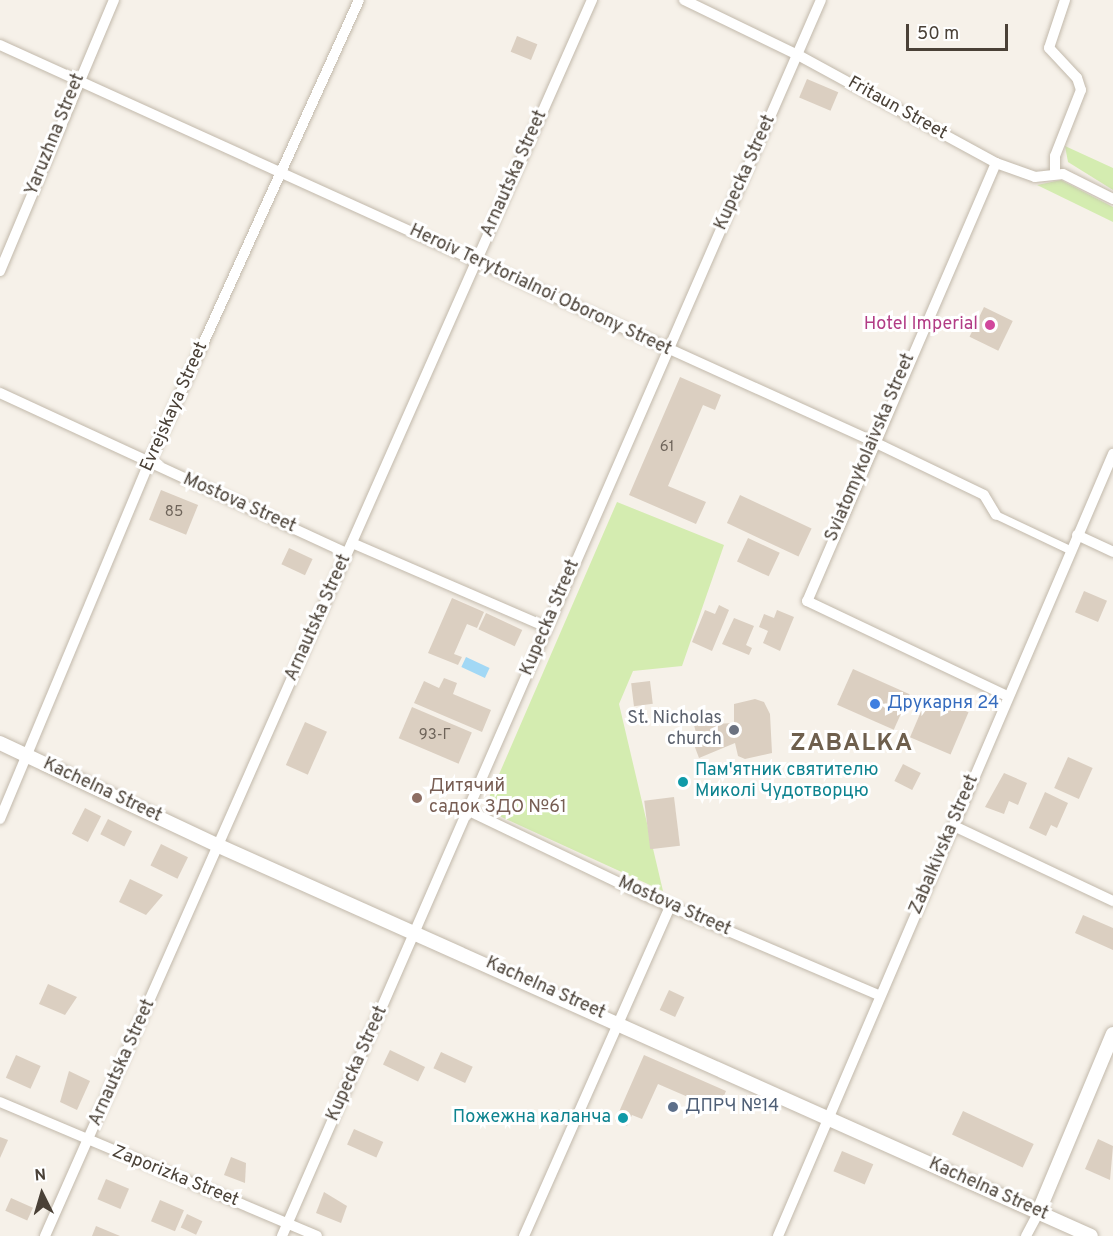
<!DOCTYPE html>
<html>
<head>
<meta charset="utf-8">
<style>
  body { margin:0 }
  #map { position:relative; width:1113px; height:1236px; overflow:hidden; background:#f6f1e9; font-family:Overpass,sans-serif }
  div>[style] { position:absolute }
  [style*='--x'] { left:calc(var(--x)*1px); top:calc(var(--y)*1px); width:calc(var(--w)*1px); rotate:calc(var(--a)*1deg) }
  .green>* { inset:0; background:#d4ecb0 }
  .water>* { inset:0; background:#a2d8f5; transform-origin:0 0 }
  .building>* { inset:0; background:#dbcfc1; transform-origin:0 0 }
  .roads { filter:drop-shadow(0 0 2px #c2b9ab) drop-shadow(0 0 2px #c2b9ab) }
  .pedestrian>* { height:8px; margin:-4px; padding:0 4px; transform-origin:4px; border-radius:4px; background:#fff }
  .minor>* { height:10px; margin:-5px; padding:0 5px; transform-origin:5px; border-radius:5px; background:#fff }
  .tertiary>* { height:14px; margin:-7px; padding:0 7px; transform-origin:7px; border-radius:7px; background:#fff }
  .dots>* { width:16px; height:16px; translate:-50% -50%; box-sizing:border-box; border:3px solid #fff; border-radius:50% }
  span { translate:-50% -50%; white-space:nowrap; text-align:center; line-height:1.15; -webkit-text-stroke:6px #fff; paint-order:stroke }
  .number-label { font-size:15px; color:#6e645a }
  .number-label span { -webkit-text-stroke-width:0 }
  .street-label { font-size:18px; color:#4a4137 }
  .hotel-label { font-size:18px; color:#b23c85 }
  .right { translate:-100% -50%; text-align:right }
  .shop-label { font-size:18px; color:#366cbe }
  .left { translate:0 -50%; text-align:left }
  .worship-label { font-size:18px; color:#5b616d }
  .culture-label { font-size:18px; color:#0d838f }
  .education-label { font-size:18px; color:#785e54 }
  .service-label { font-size:18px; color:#4e5e75 }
  .district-label { font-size:24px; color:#6e5f4d; font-weight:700; letter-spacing:1.5px }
  .north { position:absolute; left:12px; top:1164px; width:60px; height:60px; -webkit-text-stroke:4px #fff; paint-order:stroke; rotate:355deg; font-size:16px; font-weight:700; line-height:24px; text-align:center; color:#4a4137 }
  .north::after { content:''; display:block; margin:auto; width:21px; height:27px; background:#4a4137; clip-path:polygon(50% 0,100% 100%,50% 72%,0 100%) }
  .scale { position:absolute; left:906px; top:24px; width:102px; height:27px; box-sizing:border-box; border:3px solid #4a4137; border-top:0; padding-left:8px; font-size:18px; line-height:21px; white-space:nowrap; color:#4a4137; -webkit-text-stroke:4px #fff; paint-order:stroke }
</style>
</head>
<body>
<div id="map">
  <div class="green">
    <i style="clip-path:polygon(1065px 146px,1113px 168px,1113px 190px,1068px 162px)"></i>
    <i style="clip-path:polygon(1061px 180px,1113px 207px,1113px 222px,1037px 185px)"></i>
    <i style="clip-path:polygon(617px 502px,724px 545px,682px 666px,633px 671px,619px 704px,663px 891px,484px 809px)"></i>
  </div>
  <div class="water">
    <i style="left:466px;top:657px;width:26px;height:11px;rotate:25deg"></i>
  </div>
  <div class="building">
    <i style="left:517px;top:36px;width:22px;height:17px;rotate:22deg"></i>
    <i style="left:807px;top:79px;width:34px;height:20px;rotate:23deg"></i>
    <i style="left:984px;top:307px;width:32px;height:33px;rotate:26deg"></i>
    <i style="clip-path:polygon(680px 377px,721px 395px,715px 410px,703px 405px,668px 486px,706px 502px,696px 524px,629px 495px)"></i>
    <i style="left:161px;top:490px;width:40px;height:32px;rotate:22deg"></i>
    <i style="left:740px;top:495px;width:79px;height:31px;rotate:25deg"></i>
    <i style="left:748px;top:538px;width:35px;height:26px;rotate:25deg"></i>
    <i style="left:289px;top:548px;width:26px;height:18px;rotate:25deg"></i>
    <i style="left:1084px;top:591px;width:25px;height:23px;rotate:23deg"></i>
    <i style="clip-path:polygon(452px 598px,484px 612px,477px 628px,467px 624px,454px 654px,462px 657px,458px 665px,428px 653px)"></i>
    <i style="clip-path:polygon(719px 605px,729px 610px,712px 651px,692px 642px,705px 610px,715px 614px)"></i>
    <i style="clip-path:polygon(777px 610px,794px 617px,780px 651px,763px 643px,768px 631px,759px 627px,764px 614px,774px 618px)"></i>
    <i style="left:486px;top:613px;width:40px;height:18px;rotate:25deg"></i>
    <i style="clip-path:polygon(734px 618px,754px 626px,746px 645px,752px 648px,749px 655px,722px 644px)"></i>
    <i style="left:853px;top:669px;width:62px;height:39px;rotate:24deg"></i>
    <i style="clip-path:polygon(444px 678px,457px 683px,453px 694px,491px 710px,482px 732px,414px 703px,424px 681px,439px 688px)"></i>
    <i style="left:650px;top:681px;width:23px;height:19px;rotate:83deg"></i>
    <i style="left:928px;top:695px;width:44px;height:46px;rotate:23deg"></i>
    <i style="clip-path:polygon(755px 699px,764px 702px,770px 714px,772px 753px,745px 759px,738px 756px,735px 743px,699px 758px,690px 734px,696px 733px,694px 725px,734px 723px,734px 704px)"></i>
    <i style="left:412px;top:707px;width:65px;height:34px;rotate:23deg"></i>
    <i style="left:305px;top:722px;width:24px;height:47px;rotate:24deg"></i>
    <i style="left:1068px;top:757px;width:27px;height:34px;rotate:24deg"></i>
    <i style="left:903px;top:764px;width:20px;height:19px;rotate:27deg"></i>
    <i style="clip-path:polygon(1004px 773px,1027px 783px,1018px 805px,1009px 801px,1004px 814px,985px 807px)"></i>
    <i style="clip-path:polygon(1045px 792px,1068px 803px,1057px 828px,1051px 825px,1046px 836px,1029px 828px)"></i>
    <i style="left:674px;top:797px;width:49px;height:30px;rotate:83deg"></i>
    <i style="left:85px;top:808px;width:18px;height:29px;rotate:27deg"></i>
    <i style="left:108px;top:819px;width:27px;height:17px;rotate:27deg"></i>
    <i style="left:161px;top:844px;width:30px;height:24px;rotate:26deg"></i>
    <i style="clip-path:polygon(130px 879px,163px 895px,146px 915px,119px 902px)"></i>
    <i style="clip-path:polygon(1083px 915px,1113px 928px,1113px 950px,1075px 933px)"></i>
    <i style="clip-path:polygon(48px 984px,77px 997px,65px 1015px,39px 1004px)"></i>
    <i style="left:669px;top:990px;width:17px;height:22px;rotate:25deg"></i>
    <i style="left:390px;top:1050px;width:39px;height:16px;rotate:26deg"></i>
    <i style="left:441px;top:1052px;width:35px;height:18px;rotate:25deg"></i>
    <i style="left:16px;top:1055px;width:27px;height:25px;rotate:24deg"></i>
    <i style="clip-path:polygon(644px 1055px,726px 1091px,718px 1110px,658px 1084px,642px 1119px,632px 1115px,627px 1126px,615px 1121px)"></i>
    <i style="clip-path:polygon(69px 1071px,90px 1081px,77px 1110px,60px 1102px)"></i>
    <i style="left:963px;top:1111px;width:78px;height:26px;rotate:25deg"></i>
    <i style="left:354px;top:1129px;width:32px;height:17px;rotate:24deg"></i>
    <i style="clip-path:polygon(0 1137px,8px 1140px,0 1158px)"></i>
    <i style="clip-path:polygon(1098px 1139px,1113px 1146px,1110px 1180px,1085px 1169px)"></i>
    <i style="left:842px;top:1151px;width:34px;height:22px;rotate:23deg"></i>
    <i style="clip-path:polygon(231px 1157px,246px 1163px,245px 1183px,224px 1175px)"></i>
    <i style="left:106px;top:1179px;width:25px;height:22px;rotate:23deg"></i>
    <i style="clip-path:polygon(324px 1192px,347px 1206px,341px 1223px,316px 1213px)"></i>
    <i style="left:11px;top:1198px;width:24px;height:14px;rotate:24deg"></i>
    <i style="left:160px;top:1200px;width:26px;height:23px;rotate:23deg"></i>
    <i style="left:187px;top:1214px;width:17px;height:15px;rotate:25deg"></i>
    <i style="clip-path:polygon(96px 1226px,120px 1236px,92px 1236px)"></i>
  </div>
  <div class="roads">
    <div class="pedestrian">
      <i style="--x:996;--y:515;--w:82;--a:25.3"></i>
    </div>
    <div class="minor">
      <i style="--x:684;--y:0;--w:127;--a:25.8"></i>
      <i style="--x:798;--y:55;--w:226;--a:28.6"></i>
      <i style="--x:996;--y:163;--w:41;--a:19.7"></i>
      <i style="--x:1035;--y:177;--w:28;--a:-6"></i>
      <i style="--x:1063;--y:174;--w:56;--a:26.6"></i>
      <i style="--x:0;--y:45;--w:958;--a:24.42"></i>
      <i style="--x:872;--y:441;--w:124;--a:25.7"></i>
      <i style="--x:984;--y:495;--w:23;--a:59"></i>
      <i style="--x:996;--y:163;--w:477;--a:113.3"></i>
      <i style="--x:807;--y:601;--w:221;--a:25.4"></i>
      <i style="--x:1055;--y:172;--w:16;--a:-90"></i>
      <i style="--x:1055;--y:156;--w:71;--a:-68.5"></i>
      <i style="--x:1081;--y:90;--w:13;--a:-108"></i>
      <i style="--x:1077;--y:78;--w:41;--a:-133"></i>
      <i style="--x:1049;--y:48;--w:51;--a:-71.6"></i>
      <i style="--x:0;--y:271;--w:294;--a:-67.2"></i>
      <i style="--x:0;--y:393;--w:382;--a:24.8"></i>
      <i style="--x:1077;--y:535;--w:40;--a:25"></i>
      <i style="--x:352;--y:543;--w:211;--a:23.4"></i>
      <i style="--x:471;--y:812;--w:192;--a:25.6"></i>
      <i style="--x:644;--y:895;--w:255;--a:23.1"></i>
      <i style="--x:0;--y:819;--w:386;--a:-67.3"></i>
      <i style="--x:149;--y:463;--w:508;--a:-65.6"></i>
      <i style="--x:954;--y:826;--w:176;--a:25.3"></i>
      <i style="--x:0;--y:1102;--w:344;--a:22.9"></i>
      <i style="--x:45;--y:1236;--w:1352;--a:-66.13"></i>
      <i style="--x:282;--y:1236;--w:1348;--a:-66.44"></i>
      <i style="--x:524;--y:1236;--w:361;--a:-66.1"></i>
      <i style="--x:778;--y:1236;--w:851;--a:-66.81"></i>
      <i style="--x:1026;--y:1236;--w:26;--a:-62"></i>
    </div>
    <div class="tertiary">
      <i style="--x:0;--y:743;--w:242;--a:25.2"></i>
      <i style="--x:219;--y:846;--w:955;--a:24.1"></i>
      <i style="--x:1038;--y:1213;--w:194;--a:-67.3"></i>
    </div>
  </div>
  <div class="dots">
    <i style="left:990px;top:325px;background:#d1479c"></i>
    <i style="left:875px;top:704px;background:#3f7fe0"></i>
    <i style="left:734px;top:730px;background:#6b7280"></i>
    <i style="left:683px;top:782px;background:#0f9aa8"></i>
    <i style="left:417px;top:798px;background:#8d6e63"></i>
    <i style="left:673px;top:1107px;background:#5c6f8a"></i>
    <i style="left:623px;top:1118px;background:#0f9aa8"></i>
  </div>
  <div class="number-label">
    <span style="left:667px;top:448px">61</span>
    <span style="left:174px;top:513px">85</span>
    <span style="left:435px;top:736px">93-Г</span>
  </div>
  <div class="street-label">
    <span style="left:897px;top:109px;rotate:29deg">Fritaun Street</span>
    <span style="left:56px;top:135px;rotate:-68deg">Yaruzhna Street</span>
    <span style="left:746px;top:173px;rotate:-66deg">Kupecka Street</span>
    <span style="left:515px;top:174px;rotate:-66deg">Arnautska Street</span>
    <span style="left:540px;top:291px;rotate:25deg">Heroiv Terytorialnoi Oborony Street</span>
    <span style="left:175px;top:407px;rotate:-66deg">Evrejskaya Street</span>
    <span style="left:871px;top:448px;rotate:-67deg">Sviatomykolaivska Street</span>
    <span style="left:239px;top:504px;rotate:24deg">Mostova Street</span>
    <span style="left:319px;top:618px;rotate:-66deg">Arnautska Street</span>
    <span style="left:551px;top:618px;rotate:-67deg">Kupecka Street</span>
    <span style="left:102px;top:791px;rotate:25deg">Kachelna Street</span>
    <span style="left:945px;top:845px;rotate:-67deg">Zabalkivska Street</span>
    <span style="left:674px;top:907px;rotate:24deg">Mostova Street</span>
    <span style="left:545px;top:989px;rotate:24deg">Kachelna Street</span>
    <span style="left:123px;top:1063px;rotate:-66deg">Arnautska Street</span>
    <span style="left:358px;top:1064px;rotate:-66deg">Kupecka Street</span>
    <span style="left:175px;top:1177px;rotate:22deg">Zaporizka Street</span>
    <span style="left:988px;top:1190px;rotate:24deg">Kachelna Street</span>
  </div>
  <div class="hotel-label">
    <span class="right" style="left:978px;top:325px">Hotel Imperial</span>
  </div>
  <div class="shop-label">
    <span class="left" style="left:887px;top:704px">Друкарня 24</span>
  </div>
  <div class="worship-label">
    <span class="right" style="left:722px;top:730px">St. Nicholas<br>church</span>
  </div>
  <div class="culture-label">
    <span class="left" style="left:695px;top:782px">Пам'ятник святителю<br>Миколі Чудотворцю</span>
    <span class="right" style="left:611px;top:1118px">Пожежна каланча</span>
  </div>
  <div class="education-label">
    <span class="left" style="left:429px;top:798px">Дитячий<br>садок ЗДО №61</span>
  </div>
  <div class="service-label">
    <span class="left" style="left:685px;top:1107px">ДПРЧ №14</span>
  </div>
  <div class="district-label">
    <span style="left:852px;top:745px">ZABALKA</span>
  </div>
  <div class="north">N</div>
  <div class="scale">50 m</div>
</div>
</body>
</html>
